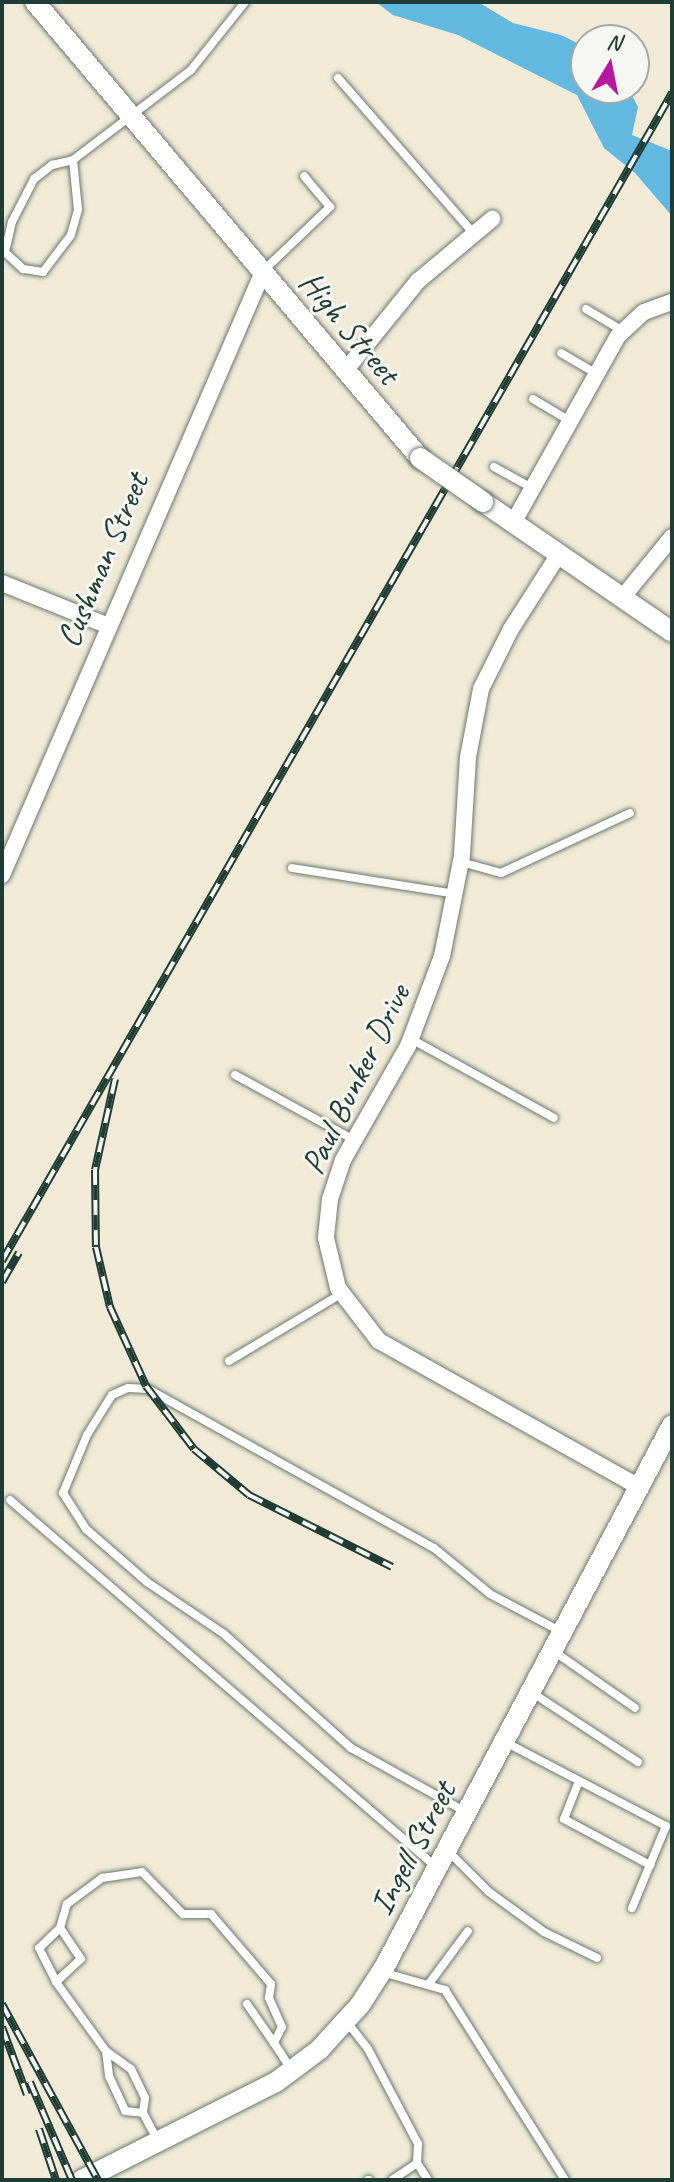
<!DOCTYPE html>
<html>
<head>
<meta charset="utf-8">
<style>
  body { margin:0 }
  #map { position:relative; width:674px; height:2182px; overflow:hidden; background:#f1ead7; font-family:Caveat,sans-serif }
  div>[style] { position:absolute }
  [style*='--x'] { left:calc(var(--x)*1px); top:calc(var(--y)*1px); width:calc(var(--w)*1px); rotate:calc(var(--a)*1deg) }
  .water>* { inset:0; background:#62b8de }
  .roads { filter:drop-shadow(0 0 2px #687a6d) drop-shadow(0 0 2px #687a6d) }
  .service>* { height:8px; margin:-4px; padding:0 4px; transform-origin:4px; border-radius:4px; background:#fff }
  .minor>* { height:16px; margin:-8px; padding:0 8px; transform-origin:8px; border-radius:8px; background:#fff }
  .tertiary>* { height:20px; margin:-10px; padding:0 10px; transform-origin:10px; border-radius:10px; background:#fff }
  .rail>* { height:8px; margin-top:-4px; transform-origin:0; background:repeating-linear-gradient(90deg,#f6f6f2 0 15px,#1f3d34 0 30px); box-sizing:border-box; border-block:2px solid #1f3d34 }
  .bridges { filter:drop-shadow(0 0 2px #687a6d) drop-shadow(0 0 2px #687a6d) }
  .tertiary-bridge>* { height:20px; margin:-10px; padding:0 10px; transform-origin:10px; border-radius:10px; background:#fff }
  span { translate:-50% -50%; white-space:nowrap; text-align:center; line-height:1.15; -webkit-text-stroke:6px #f6f6f2; paint-order:stroke }
  .street-label { font-size:34px; color:#1f3d34 }
  .frame { position:absolute; inset:0; border:4px solid #1f3d34; pointer-events:none }
  .north { position:absolute; left:570px; top:24px; width:80px; height:80px; box-sizing:border-box; background:#f6f6f2; border:2px solid #a0aca6; border-radius:50%; rotate:10deg; font-size:22px; font-weight:700; line-height:32px; text-align:center; color:#1f3d34 }
  .north::after { content:''; display:block; margin:auto; width:28px; height:36px; background:#b5179e; clip-path:polygon(50% 0,100% 100%,50% 72%,0 100%) }
</style>
</head>
<body>
<div id="map">
  <div class="water">
    <i style="clip-path:polygon(376px 2px,478px 2px,513px 23px,561px 35px,586px 47px,586px 88px,628px 88px,638px 107px,632px 135px,672px 151px,672px 216px,635px 173px,604px 148px,577px 95px,458px 35px,393px 15px)"></i>
  </div>
  <div class="roads">
    <div class="service">
      <i style="--x:338;--y:78;--w:207;--a:48.9"></i>
      <i style="--x:73;--y:160;--w:50;--a:84.3"></i>
      <i style="--x:78;--y:210;--w:26;--a:106"></i>
      <i style="--x:71;--y:235;--w:46;--a:127.1"></i>
      <i style="--x:43;--y:272;--w:20;--a:-171"></i>
      <i style="--x:23;--y:269;--w:25;--a:-137"></i>
      <i style="--x:5;--y:252;--w:31;--a:-77"></i>
      <i style="--x:12;--y:222;--w:48;--a:-62.9"></i>
      <i style="--x:34;--y:179;--w:23;--a:-38"></i>
      <i style="--x:52;--y:165;--w:22;--a:-13"></i>
      <i style="--x:73;--y:160;--w:148;--a:-37.3"></i>
      <i style="--x:191;--y:70;--w:87;--a:-51.5"></i>
      <i style="--x:263;--y:271;--w:93;--a:-43.7"></i>
      <i style="--x:330;--y:207;--w:40;--a:-130"></i>
      <i style="--x:586;--y:309;--w:43;--a:30.7"></i>
      <i style="--x:561;--y:353;--w:42;--a:30.3"></i>
      <i style="--x:533;--y:399;--w:43;--a:30.7"></i>
      <i style="--x:494;--y:467;--w:43;--a:28.9"></i>
      <i style="--x:461;--y:862;--w:41;--a:15.4"></i>
      <i style="--x:501;--y:873;--w:142;--a:-24.9"></i>
      <i style="--x:292;--y:868;--w:166;--a:9"></i>
      <i style="--x:411;--y:1039;--w:163;--a:28.9"></i>
      <i style="--x:235;--y:1075;--w:136;--a:28.6"></i>
      <i style="--x:229;--y:1361;--w:131;--a:-30.9"></i>
      <i style="--x:10;--y:1500;--w:562;--a:40.74"></i>
      <i style="--x:552;--y:1650;--w:101;--a:34.9"></i>
      <i style="--x:531;--y:1692;--w:128;--a:33.2"></i>
      <i style="--x:505;--y:1742;--w:182;--a:27.6"></i>
      <i style="--x:666;--y:1826;--w:89;--a:112.5"></i>
      <i style="--x:579;--y:1781;--w:41;--a:111.5"></i>
      <i style="--x:564;--y:1819;--w:98;--a:28.1"></i>
      <i style="--x:466;--y:1812;--w:132;--a:-150.9"></i>
      <i style="--x:351;--y:1748;--w:171;--a:-138.1"></i>
      <i style="--x:224;--y:1634;--w:93;--a:-146"></i>
      <i style="--x:147;--y:1582;--w:81;--a:-139"></i>
      <i style="--x:86;--y:1529;--w:43;--a:-122.6"></i>
      <i style="--x:63;--y:1493;--w:63;--a:-67.5"></i>
      <i style="--x:87;--y:1435;--w:47;--a:-58"></i>
      <i style="--x:112;--y:1395;--w:17;--a:-24"></i>
      <i style="--x:128;--y:1388;--w:20;--a:3"></i>
      <i style="--x:148;--y:1389;--w:327;--a:29.1"></i>
      <i style="--x:434;--y:1548;--w:72;--a:39.4"></i>
      <i style="--x:490;--y:1594;--w:79;--a:27.9"></i>
      <i style="--x:447;--y:1850;--w:59;--a:45"></i>
      <i style="--x:489;--y:1892;--w:68;--a:36"></i>
      <i style="--x:544;--y:1932;--w:59;--a:26.1"></i>
      <i style="--x:60;--y:1928;--w:25;--a:-74"></i>
      <i style="--x:67;--y:1904;--w:44;--a:-36.6"></i>
      <i style="--x:102;--y:1878;--w:40;--a:-8.5"></i>
      <i style="--x:142;--y:1872;--w:59;--a:45.7"></i>
      <i style="--x:183;--y:1914;--w:28;--a:0"></i>
      <i style="--x:211;--y:1914;--w:92;--a:49.4"></i>
      <i style="--x:271;--y:1984;--w:14;--a:98"></i>
      <i style="--x:269;--y:1998;--w:32;--a:66"></i>
      <i style="--x:282;--y:2027;--w:18;--a:117"></i>
      <i style="--x:274;--y:2043;--w:33;--a:57"></i>
      <i style="--x:382;--y:1972;--w:66;--a:15.9"></i>
      <i style="--x:445;--y:1990;--w:225;--a:57.7"></i>
      <i style="--x:56;--y:1982;--w:34;--a:-43"></i>
      <i style="--x:81;--y:1959;--w:37;--a:-124"></i>
      <i style="--x:60;--y:1928;--w:29;--a:136"></i>
      <i style="--x:39;--y:1948;--w:38;--a:63"></i>
      <i style="--x:56;--y:1982;--w:85;--a:54.1"></i>
      <i style="--x:106;--y:2051;--w:31;--a:36"></i>
      <i style="--x:131;--y:2069;--w:32;--a:64"></i>
      <i style="--x:145;--y:2098;--w:15;--a:98"></i>
      <i style="--x:143;--y:2113;--w:32;--a:62"></i>
      <i style="--x:428;--y:1985;--w:67;--a:-53.5"></i>
      <i style="--x:247;--y:2004;--w:47;--a:55.3"></i>
      <i style="--x:347;--y:2022;--w:34;--a:52"></i>
      <i style="--x:368;--y:2049;--w:107;--a:62.2"></i>
      <i style="--x:418;--y:2144;--w:19;--a:93"></i>
      <i style="--x:417;--y:2163;--w:20;--a:57"></i>
      <i style="--x:106;--y:2051;--w:25;--a:83"></i>
      <i style="--x:109;--y:2076;--w:38;--a:65"></i>
      <i style="--x:125;--y:2111;--w:18;--a:6"></i>
      <i style="--x:368;--y:2180;--w:1;--a:0"></i>
      <i style="--x:392;--y:2180;--w:30;--a:-34"></i>
    </div>
    <div class="minor">
      <i style="--x:345;--y:371;--w:116;--a:-51"></i>
      <i style="--x:418;--y:281;--w:97;--a:-40"></i>
      <i style="--x:513;--y:523;--w:214;--a:-60.7"></i>
      <i style="--x:618;--y:336;--w:35;--a:-43"></i>
      <i style="--x:644;--y:312;--w:30;--a:-20"></i>
      <i style="--x:559;--y:554;--w:89;--a:122.6"></i>
      <i style="--x:511;--y:629;--w:67;--a:116.6"></i>
      <i style="--x:481;--y:689;--w:69;--a:100.8"></i>
      <i style="--x:468;--y:757;--w:99;--a:93.5"></i>
      <i style="--x:462;--y:856;--w:102;--a:101.3"></i>
      <i style="--x:442;--y:956;--w:96;--a:110.7"></i>
      <i style="--x:408;--y:1046;--w:131;--a:119.7"></i>
      <i style="--x:343;--y:1160;--w:41;--a:108.4"></i>
      <i style="--x:330;--y:1199;--w:39;--a:96"></i>
      <i style="--x:326;--y:1238;--w:51;--a:76.5"></i>
      <i style="--x:338;--y:1288;--w:67;--a:52.3"></i>
      <i style="--x:379;--y:1341;--w:298;--a:29.3"></i>
      <i style="--x:2;--y:583;--w:112;--a:22"></i>
      <i style="--x:622;--y:598;--w:79;--a:-50.7"></i>
      <i style="--x:2;--y:875;--w:657;--a:-66.6"></i>
    </div>
    <div class="tertiary">
      <i style="--x:35;--y:2;--w:597;--a:49.83"></i>
      <i style="--x:483;--y:502;--w:229;--a:34.5"></i>
      <i style="--x:82;--y:2180;--w:217;--a:-26.8"></i>
      <i style="--x:276;--y:2082;--w:54;--a:-36.7"></i>
      <i style="--x:319;--y:2050;--w:61;--a:-47.7"></i>
      <i style="--x:360;--y:2005;--w:46;--a:-57.3"></i>
      <i style="--x:385;--y:1966;--w:612;--a:-62.05"></i>
    </div>
  </div>
  <div class="rail">
    <i style="--x:115;--y:1079;--w:93;--a:102.4"></i>
    <i style="--x:95;--y:1170;--w:77;--a:89.3"></i>
    <i style="--x:96;--y:1247;--w:62;--a:76.9"></i>
    <i style="--x:110;--y:1307;--w:87;--a:65.5"></i>
    <i style="--x:146;--y:1386;--w:79;--a:52.7"></i>
    <i style="--x:194;--y:1449;--w:72;--a:39.9"></i>
    <i style="--x:249;--y:1495;--w:160;--a:26.7"></i>
    <i style="--x:2;--y:1261;--w:1347;--a:-60.16"></i>
    <i style="--x:2;--y:1282;--w:34;--a:-60"></i>
    <i style="--x:2;--y:2004;--w:200;--a:61.4"></i>
    <i style="--x:2;--y:2027;--w:72;--a:69.8"></i>
    <i style="--x:30;--y:2082;--w:107;--a:66.8"></i>
    <i style="--x:39;--y:2129;--w:54;--a:71.6"></i>
  </div>
  <div class="bridges">
    <div class="tertiary-bridge">
      <i style="--x:420;--y:458;--w:77;--a:34.9"></i>
    </div>
  </div>
  <div class="street-label">
    <span style="left:350px;top:327px;rotate:50deg">High Street</span>
    <span style="left:102px;top:560px;rotate:-67deg">Cushman Street</span>
    <span style="left:355px;top:1079px;rotate:-64deg">Paul Bunker Drive</span>
    <span style="left:412px;top:1848px;rotate:-62deg">Ingell Street</span>
  </div>
  <div class="frame"></div>
  <div class="north">N</div>
</div>
</body>
</html>
